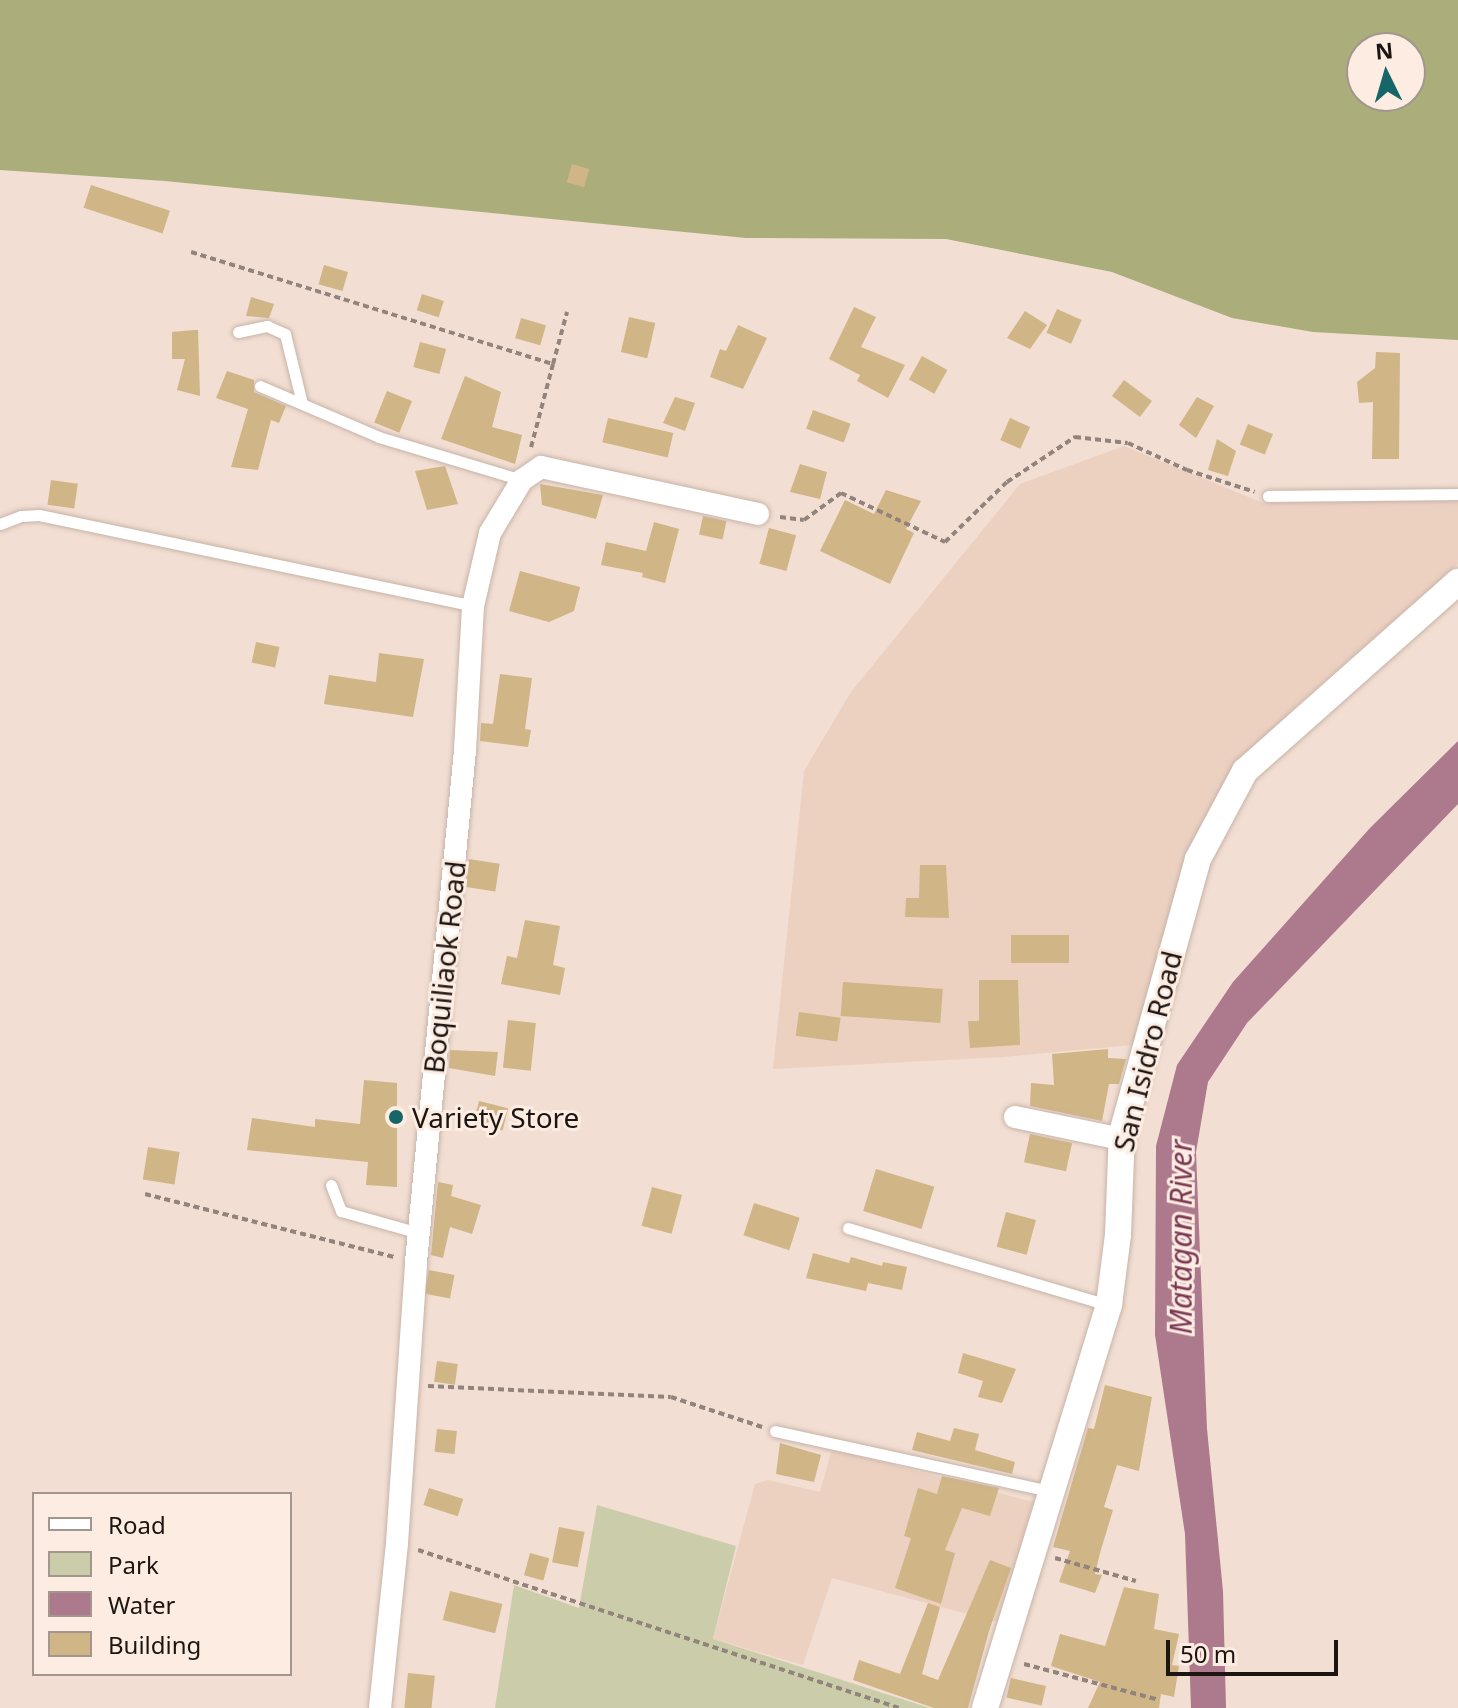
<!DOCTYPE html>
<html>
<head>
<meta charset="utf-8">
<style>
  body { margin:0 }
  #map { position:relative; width:1458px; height:1708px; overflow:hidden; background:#f2ded2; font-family:"Noto Sans",sans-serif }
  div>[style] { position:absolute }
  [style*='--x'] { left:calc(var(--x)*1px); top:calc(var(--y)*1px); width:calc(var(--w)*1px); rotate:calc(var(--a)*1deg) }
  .built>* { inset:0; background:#ecd1c1 }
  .green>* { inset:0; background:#cbcdaa }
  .forest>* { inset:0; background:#abad7a }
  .water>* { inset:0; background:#ad798c }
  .building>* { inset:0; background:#d0b586; transform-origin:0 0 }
  .path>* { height:4px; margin-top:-2px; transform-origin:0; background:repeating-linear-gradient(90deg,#92847c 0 6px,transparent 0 10px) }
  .roads { filter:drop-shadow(0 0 2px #c7b3a8) drop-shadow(0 0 2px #c7b3a8) }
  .service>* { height:11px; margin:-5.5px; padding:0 5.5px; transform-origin:5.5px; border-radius:5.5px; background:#fff }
  .minor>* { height:22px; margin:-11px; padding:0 11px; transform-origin:11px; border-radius:11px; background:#fff }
  .tertiary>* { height:26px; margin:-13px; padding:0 13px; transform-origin:13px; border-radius:13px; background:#fff }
  .dots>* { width:22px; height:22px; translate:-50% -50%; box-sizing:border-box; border:4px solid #fcece2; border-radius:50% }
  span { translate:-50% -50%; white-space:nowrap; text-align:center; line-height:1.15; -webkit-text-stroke:6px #fcece2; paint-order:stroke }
  .street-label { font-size:28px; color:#1c1511 }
  .poi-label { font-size:28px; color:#1c1511 }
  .left { translate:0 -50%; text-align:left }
  .water-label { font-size:30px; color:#7a3753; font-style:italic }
  .legend { position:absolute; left:32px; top:1492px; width:260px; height:184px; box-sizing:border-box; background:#fcece2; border:2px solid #a2968e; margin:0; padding:10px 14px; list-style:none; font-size:24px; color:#1c1511 }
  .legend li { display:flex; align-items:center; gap:16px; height:40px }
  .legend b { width:40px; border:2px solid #a2968e }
  .north { position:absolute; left:1346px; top:32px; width:80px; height:80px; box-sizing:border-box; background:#fcece2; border:2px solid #a2968e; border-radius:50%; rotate:355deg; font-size:22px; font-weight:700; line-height:32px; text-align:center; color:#1c1511 }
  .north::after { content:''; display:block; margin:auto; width:28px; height:36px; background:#176667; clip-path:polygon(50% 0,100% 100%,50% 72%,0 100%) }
  .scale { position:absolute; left:1166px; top:1640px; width:172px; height:36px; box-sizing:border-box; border:4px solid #1c1511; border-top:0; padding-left:10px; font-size:24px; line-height:28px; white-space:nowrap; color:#1c1511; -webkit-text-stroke:6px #fcece2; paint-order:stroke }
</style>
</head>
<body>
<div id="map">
  <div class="built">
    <i style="clip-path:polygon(1124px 446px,1263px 503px,1458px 499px,1458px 564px,1293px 709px,1236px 766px,1133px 1045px,1003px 1057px,773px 1069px,804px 771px,851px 692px,1020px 484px)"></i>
    <i style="clip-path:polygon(832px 1449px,1033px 1502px,998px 1622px,832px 1578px,803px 1665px,713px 1639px,755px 1484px,768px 1480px,820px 1492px)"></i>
  </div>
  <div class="green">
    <i style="clip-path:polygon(597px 1505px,736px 1546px,713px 1639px,930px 1708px,495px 1708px,514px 1585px,579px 1608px)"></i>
  </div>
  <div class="forest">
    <i style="clip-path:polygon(evenodd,0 0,1458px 0,1458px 340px,1313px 332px,1232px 318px,1112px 272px,946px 239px,746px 238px,165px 181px,0 170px,0 0,1362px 48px,1410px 48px,1410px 96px,1362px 96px,1362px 48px)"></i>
  </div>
  <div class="water">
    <i style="clip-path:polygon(1458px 741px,1458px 804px,1247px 1023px,1208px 1082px,1196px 1152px,1207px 1429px,1223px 1591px,1226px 1708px,1191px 1708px,1185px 1534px,1155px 1335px,1156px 1146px,1177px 1065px,1233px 982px,1370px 828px)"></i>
  </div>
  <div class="building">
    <i style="left:572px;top:164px;width:18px;height:19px;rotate:16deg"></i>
    <i style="left:91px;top:185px;width:83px;height:24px;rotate:18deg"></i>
    <i style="left:324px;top:265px;width:25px;height:20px;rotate:16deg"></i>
    <i style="left:422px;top:294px;width:23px;height:17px;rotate:18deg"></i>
    <i style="clip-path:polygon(251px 297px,274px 304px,269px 318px,246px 316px)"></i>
    <i style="clip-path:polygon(854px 307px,876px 317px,861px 347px,905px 365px,888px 398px,857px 381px,860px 375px,829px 359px)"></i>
    <i style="left:1057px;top:309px;width:27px;height:26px;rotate:24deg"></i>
    <i style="clip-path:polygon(1025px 311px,1047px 325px,1030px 349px,1007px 338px)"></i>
    <i style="left:629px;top:317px;width:27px;height:36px;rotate:13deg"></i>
    <i style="left:521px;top:318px;width:26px;height:21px;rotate:16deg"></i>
    <i style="clip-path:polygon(738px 325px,767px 338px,743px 389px,710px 377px,720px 349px,726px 351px)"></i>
    <i style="clip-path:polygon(194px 330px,198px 330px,200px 396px,177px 390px,185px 359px,172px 359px,172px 332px)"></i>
    <i style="left:420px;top:342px;width:27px;height:26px;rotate:15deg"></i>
    <i style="clip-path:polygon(1376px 352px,1400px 353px,1399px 459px,1372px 459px,1373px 402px,1359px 403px,1357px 382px,1375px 368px)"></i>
    <i style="left:922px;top:356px;width:29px;height:27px;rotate:29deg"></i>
    <i style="clip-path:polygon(227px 371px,254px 380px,254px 392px,286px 406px,279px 423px,271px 420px,258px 470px,231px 467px,248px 409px,216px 398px)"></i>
    <i style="clip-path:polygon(465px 376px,501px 392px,492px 427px,522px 435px,515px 464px,441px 439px)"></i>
    <i style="left:1124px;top:380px;width:35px;height:20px;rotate:37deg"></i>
    <i style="left:387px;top:391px;width:27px;height:34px;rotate:22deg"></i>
    <i style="clip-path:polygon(675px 397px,695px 403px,685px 431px,663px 423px)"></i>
    <i style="clip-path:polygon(1197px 397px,1214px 406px,1196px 438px,1179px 425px)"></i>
    <i style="left:813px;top:410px;width:40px;height:20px;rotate:20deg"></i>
    <i style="left:608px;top:418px;width:67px;height:25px;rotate:13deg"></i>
    <i style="left:1010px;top:418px;width:22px;height:24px;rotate:24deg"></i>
    <i style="left:1248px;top:424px;width:27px;height:22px;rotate:22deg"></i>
    <i style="clip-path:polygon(1217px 439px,1236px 451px,1228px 476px,1208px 470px)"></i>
    <i style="clip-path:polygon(800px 464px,827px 472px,820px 499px,790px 492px)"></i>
    <i style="clip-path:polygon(445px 466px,458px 504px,427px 510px,415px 471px)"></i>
    <i style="left:51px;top:480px;width:27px;height:25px;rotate:8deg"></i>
    <i style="clip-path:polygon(540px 484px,603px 495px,596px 519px,542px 505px)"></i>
    <i style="clip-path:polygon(886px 490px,921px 501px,906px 529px,914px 533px,890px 584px,820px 551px,845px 500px,874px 514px)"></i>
    <i style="left:703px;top:516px;width:24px;height:19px;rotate:12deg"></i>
    <i style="clip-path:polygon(654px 522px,679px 529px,665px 583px,642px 577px,643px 573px,601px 565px,606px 542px,646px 551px)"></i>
    <i style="left:769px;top:528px;width:28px;height:37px;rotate:15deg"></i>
    <i style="clip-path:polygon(520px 571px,580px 587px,574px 611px,549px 622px,509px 611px)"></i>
    <i style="left:256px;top:642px;width:24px;height:21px;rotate:12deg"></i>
    <i style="clip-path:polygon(379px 653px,424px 659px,413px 717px,324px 704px,329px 675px,376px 682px)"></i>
    <i style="clip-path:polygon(500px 674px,532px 678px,525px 729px,531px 730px,528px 747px,480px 741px,481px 723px,493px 724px)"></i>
    <i style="left:469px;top:859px;width:31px;height:28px;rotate:9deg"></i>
    <i style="clip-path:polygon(920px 865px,946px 865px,949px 918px,905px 917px,906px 898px,919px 898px)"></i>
    <i style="clip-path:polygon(525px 920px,560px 926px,553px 965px,565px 968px,560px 995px,501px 984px,507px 956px,517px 958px)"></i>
    <i style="left:1011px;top:935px;width:58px;height:28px"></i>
    <i style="clip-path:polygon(979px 980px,1018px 980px,1020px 1045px,970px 1048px,968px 1021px,979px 1021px)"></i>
    <i style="left:843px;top:982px;width:100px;height:34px;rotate:4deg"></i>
    <i style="left:799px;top:1012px;width:42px;height:24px;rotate:8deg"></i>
    <i style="left:508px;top:1020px;width:28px;height:48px;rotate:6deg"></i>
    <i style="clip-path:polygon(1108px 1049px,1108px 1058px,1126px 1059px,1119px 1084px,1109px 1084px,1102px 1121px,1030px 1106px,1031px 1083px,1054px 1085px,1052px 1054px)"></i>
    <i style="clip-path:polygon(450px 1050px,498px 1052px,495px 1076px,449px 1068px)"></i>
    <i style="clip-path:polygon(364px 1080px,397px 1083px,397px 1187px,366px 1185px,368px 1162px,247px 1150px,252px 1118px,315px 1127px,315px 1119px,360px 1124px)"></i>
    <i style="left:479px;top:1101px;width:30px;height:23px;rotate:14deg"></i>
    <i style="left:1030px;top:1134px;width:43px;height:29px;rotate:12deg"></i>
    <i style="left:148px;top:1147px;width:32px;height:33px;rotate:9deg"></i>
    <i style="left:876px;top:1169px;width:61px;height:44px;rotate:17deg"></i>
    <i style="clip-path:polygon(438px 1182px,453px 1185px,451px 1196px,481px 1205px,472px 1234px,450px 1227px,443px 1258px,431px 1255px)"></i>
    <i style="left:652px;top:1187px;width:31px;height:40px;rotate:15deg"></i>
    <i style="left:754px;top:1203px;width:48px;height:34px;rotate:18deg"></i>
    <i style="left:1006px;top:1212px;width:31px;height:36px;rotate:15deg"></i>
    <i style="clip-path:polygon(813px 1253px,849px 1263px,851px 1257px,882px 1266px,883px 1262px,907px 1267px,902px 1290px,868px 1283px,866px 1291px,806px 1278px)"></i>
    <i style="left:429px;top:1270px;width:26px;height:24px;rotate:11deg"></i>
    <i style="clip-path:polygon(963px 1353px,1016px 1369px,1002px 1403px,978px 1397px,983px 1381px,958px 1373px)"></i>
    <i style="left:437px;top:1361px;width:21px;height:21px;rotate:8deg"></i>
    <i style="clip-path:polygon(1105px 1385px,1152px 1397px,1139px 1471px,1117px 1465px,1104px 1507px,1113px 1510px,1100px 1553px,1095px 1574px,1102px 1575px,1095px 1593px,1059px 1582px,1070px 1551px,1053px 1547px,1088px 1428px,1094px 1429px)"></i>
    <i style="clip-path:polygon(954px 1428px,979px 1434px,975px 1450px,1015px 1462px,1012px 1474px,912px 1450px,917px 1432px,950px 1441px)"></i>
    <i style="left:437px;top:1429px;width:20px;height:23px;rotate:6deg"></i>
    <i style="clip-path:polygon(780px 1443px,821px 1455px,814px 1482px,776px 1474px)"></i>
    <i style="clip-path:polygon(942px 1476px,999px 1488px,990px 1516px,962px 1508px,945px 1550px,955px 1553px,941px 1604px,895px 1588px,911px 1538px,904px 1536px,918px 1488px,937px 1494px)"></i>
    <i style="left:429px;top:1488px;width:36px;height:18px;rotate:18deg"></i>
    <i style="left:559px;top:1527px;width:26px;height:36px;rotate:11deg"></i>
    <i style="left:530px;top:1553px;width:20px;height:23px;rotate:15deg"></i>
    <i style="clip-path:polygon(990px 1560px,1011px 1568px,989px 1631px,968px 1708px,934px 1708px,853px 1680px,859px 1660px,900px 1674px,928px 1603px,940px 1607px,922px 1674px,938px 1680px)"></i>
    <i style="clip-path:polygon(1124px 1587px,1159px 1594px,1154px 1629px,1179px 1634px,1172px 1665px,1179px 1666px,1174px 1697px,1161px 1694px,1159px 1708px,1088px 1708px,1100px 1682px,1051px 1666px,1060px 1634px,1105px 1646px)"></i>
    <i style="left:450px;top:1591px;width:54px;height:30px;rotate:14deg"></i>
    <i style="left:408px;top:1673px;width:27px;height:35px;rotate:6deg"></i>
    <i style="left:1011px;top:1678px;width:36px;height:20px;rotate:13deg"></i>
  </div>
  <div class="path">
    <i style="--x:191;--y:252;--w:379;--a:17.2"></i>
    <i style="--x:553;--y:364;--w:86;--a:104.8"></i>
    <i style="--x:553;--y:364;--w:54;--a:-74.9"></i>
    <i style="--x:780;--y:517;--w:24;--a:7"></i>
    <i style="--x:804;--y:520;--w:46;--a:-36.1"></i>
    <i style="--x:841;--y:493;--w:115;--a:25.2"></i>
    <i style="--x:945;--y:542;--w:86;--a:-44.1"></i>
    <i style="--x:1007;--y:482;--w:82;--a:-33.5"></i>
    <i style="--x:1075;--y:437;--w:53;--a:6.5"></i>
    <i style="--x:1128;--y:443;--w:65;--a:24.6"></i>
    <i style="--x:1187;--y:470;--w:71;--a:17.9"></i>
    <i style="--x:145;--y:1194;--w:257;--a:14.2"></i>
    <i style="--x:428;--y:1386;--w:243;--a:2.6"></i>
    <i style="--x:671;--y:1397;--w:96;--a:18.2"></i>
    <i style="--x:418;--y:1550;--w:506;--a:18.18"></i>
    <i style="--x:1055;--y:1558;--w:84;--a:15.9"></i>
    <i style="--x:1024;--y:1664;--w:137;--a:14.9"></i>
  </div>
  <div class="roads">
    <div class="service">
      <i style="--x:238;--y:332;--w:30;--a:-12"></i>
      <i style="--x:267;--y:326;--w:20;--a:24"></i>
      <i style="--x:285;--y:334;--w:71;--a:76.2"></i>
      <i style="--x:260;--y:386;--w:129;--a:23.2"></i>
      <i style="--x:379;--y:437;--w:149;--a:16.7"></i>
      <i style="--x:1268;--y:496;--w:190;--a:-0.6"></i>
      <i style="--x:0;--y:524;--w:22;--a:-21"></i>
      <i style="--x:21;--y:516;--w:18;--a:-3"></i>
      <i style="--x:39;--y:515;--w:443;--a:11.8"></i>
      <i style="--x:331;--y:1185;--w:28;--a:69"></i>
      <i style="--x:341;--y:1211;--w:81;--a:15.8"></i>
      <i style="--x:848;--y:1228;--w:271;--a:16.5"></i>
      <i style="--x:775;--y:1431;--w:281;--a:12.3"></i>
    </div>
    <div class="minor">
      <i style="--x:1015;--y:1117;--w:108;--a:11.7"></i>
      <i style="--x:380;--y:1708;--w:166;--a:-84.1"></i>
      <i style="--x:397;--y:1543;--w:282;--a:-86.1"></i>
      <i style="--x:416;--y:1262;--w:514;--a:-84.53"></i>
      <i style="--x:465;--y:750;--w:144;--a:-86.8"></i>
      <i style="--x:473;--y:606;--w:75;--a:-76.9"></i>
      <i style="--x:490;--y:533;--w:62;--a:-58.9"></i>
      <i style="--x:522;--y:480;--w:23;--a:-34"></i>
      <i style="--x:541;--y:467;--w:222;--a:12.2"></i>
    </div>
    <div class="tertiary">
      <i style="--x:985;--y:1708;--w:422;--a:-72.9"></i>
      <i style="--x:1109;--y:1305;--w:71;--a:-82.7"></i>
      <i style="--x:1118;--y:1235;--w:102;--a:-87.8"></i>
      <i style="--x:1122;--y:1133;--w:284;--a:-74.5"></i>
      <i style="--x:1198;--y:859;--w:100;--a:-61.9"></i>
      <i style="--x:1245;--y:771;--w:285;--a:-41.6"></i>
    </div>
  </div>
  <div class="dots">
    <i style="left:396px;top:1117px;background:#176667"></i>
  </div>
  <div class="street-label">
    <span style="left:444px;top:967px;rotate:-84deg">Boquiliaok Road</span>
    <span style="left:1147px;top:1051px;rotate:-76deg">San Isidro Road</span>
  </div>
  <div class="poi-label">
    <span class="left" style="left:412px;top:1117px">Variety Store</span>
  </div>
  <div class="water-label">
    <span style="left:1181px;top:1237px;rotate:-90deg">Matagan River</span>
  </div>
  <ul class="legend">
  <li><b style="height:10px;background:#fff"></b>Road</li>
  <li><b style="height:22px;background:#cbcdaa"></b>Park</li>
  <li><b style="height:22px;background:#ad798c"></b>Water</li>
  <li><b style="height:22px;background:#d0b586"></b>Building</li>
  </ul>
  <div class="north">N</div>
  <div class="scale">50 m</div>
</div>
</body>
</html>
